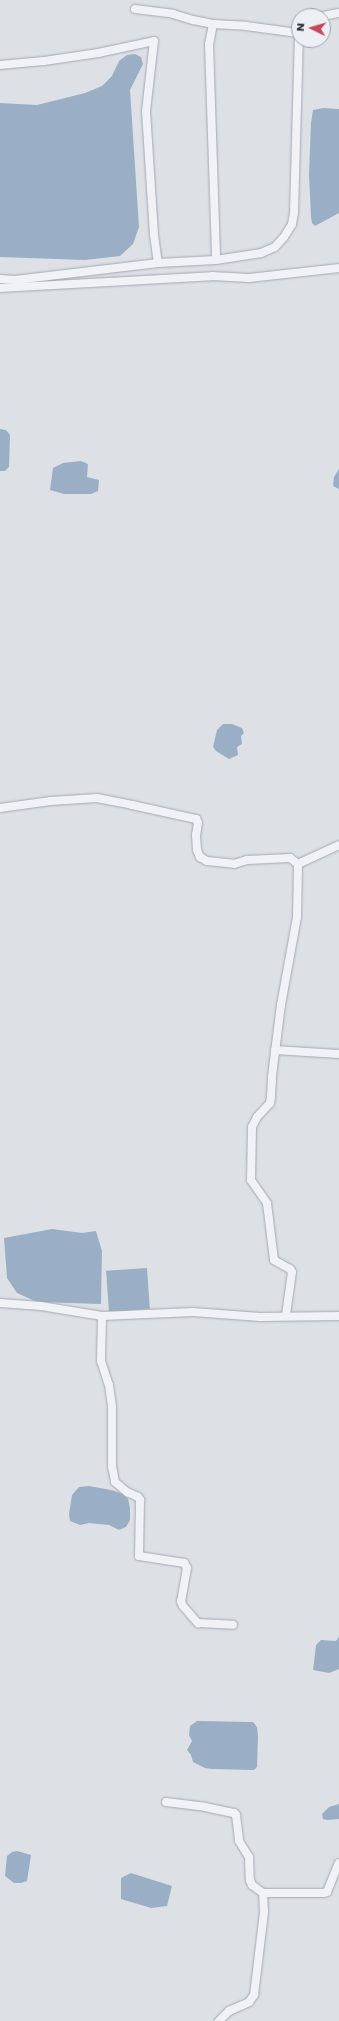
<!DOCTYPE html>
<html>
<head>
<meta charset="utf-8">
<style>
  body { margin:0 }
  #map { position:relative; width:339px; height:2021px; overflow:hidden; background:#dde1e6; font-family:Poppins,sans-serif }
  div>[style] { position:absolute }
  [style*='--x'] { left:calc(var(--x)*1px); top:calc(var(--y)*1px); width:calc(var(--w)*1px); rotate:calc(var(--a)*1deg) }
  .water>* { inset:0; background:#9aafc5; transform-origin:0 0 }
  .roads { filter:drop-shadow(0 0 1px #a3a8b0) drop-shadow(0 0 1px #a3a8b0) }
  .minor>* { height:8px; margin:-4px; padding:0 4px; transform-origin:4px; border-radius:4px; background:#f0f2f5 }
  span { translate:-50% -50%; white-space:nowrap; text-align:center; line-height:1.15; -webkit-text-stroke:4px #ecf0f4; paint-order:stroke }
  .north { position:absolute; left:291px; top:8px; width:40px; height:40px; box-sizing:border-box; background:#ecf0f4; border:1px solid #9ea3aa; border-radius:50%; rotate:275deg; font-size:11px; font-weight:700; line-height:16px; text-align:center; color:#282f3c }
  .north::after { content:''; display:block; margin:auto; width:14px; height:18px; background:#c6475b; clip-path:polygon(50% 0,100% 100%,50% 72%,0 100%) }
</style>
</head>
<body>
<div id="map">
  <div class="water">
    <i style="clip-path:polygon(135px 54px,141px 57px,143px 64px,130px 90px,139px 227px,133px 244px,120px 256px,85px 260px,0 257px,0 103px,37px 105px,85px 93px,102px 86px,112px 76px,119px 61px,127px 55px)"></i>
    <i style="clip-path:polygon(323px 108px,339px 109px,339px 213px,315px 226px,312px 223px,311px 217px,309px 174px,311px 123px,313px 110px)"></i>
    <i style="clip-path:polygon(0 429px,6px 430px,10px 435px,9px 467px,5px 471px,0 471px)"></i>
    <i style="clip-path:polygon(81px 461px,88px 464px,87px 477px,99px 480px,98px 491px,91px 494px,64px 494px,50px 490px,53px 468px,63px 463px)"></i>
    <i style="clip-path:polygon(339px 469px,339px 489px,333px 486px,334px 477px)"></i>
    <i style="clip-path:polygon(223px 724px,232px 724px,242px 728px,244px 733px,241px 736px,242px 744px,237px 747px,238px 755px,229px 759px,216px 751px,213px 747px,217px 730px)"></i>
    <i style="clip-path:polygon(52px 1229px,82px 1233px,96px 1231px,102px 1251px,101px 1304px,37px 1302px,17px 1293px,7px 1278px,4px 1238px)"></i>
    <i style="left:147px;top:1268px;width:41px;height:41px;rotate:86deg"></i>
    <i style="clip-path:polygon(89px 1486px,111px 1490px,123px 1494px,128px 1499px,130px 1508px,130px 1520px,126px 1527px,119px 1530px,109px 1525px,89px 1523px,80px 1525px,70px 1521px,69px 1514px,72px 1495px,79px 1487px)"></i>
    <i style="clip-path:polygon(339px 1637px,339px 1669px,329px 1673px,313px 1670px,316px 1645px,321px 1640px,336px 1641px)"></i>
    <i style="clip-path:polygon(197px 1721px,253px 1722px,257px 1727px,258px 1736px,257px 1767px,254px 1770px,212px 1769px,205px 1768px,193px 1762px,191px 1755px,187px 1750px,192px 1741px,189px 1735px,190px 1726px)"></i>
    <i style="clip-path:polygon(339px 1804px,339px 1819px,327px 1820px,323px 1819px,322px 1814px,329px 1807px)"></i>
    <i style="clip-path:polygon(17px 1851px,31px 1855px,27px 1881px,21px 1883px,14px 1883px,5px 1876px,7px 1856px,12px 1852px)"></i>
    <i style="clip-path:polygon(131px 1873px,172px 1886px,167px 1906px,151px 1908px,121px 1899px,121px 1878px)"></i>
  </div>
  <div class="roads">
    <div class="minor">
      <i style="--x:135;--y:9;--w:38;--a:7"></i>
      <i style="--x:173;--y:14;--w:21;--a:17"></i>
      <i style="--x:193;--y:20;--w:20;--a:11"></i>
      <i style="--x:213;--y:24;--w:33;--a:3"></i>
      <i style="--x:246;--y:26;--w:52;--a:7.7"></i>
      <i style="--x:323;--y:16;--w:16;--a:-11"></i>
      <i style="--x:213;--y:24;--w:20;--a:101"></i>
      <i style="--x:209;--y:44;--w:216;--a:88.1"></i>
      <i style="--x:0;--y:65;--w:44;--a:-5.2"></i>
      <i style="--x:44;--y:61;--w:55;--a:-8.4"></i>
      <i style="--x:98;--y:53;--w:57;--a:-12.1"></i>
      <i style="--x:154;--y:41;--w:70;--a:96.5"></i>
      <i style="--x:146;--y:111;--w:124;--a:86.3"></i>
      <i style="--x:154;--y:235;--w:28;--a:82"></i>
      <i style="--x:0;--y:279;--w:15;--a:4"></i>
      <i style="--x:15;--y:280;--w:144;--a:-6.8"></i>
      <i style="--x:158;--y:263;--w:58;--a:-3"></i>
      <i style="--x:216;--y:260;--w:46;--a:-8.8"></i>
      <i style="--x:261;--y:253;--w:15;--a:-23"></i>
      <i style="--x:275;--y:247;--w:13;--a:-48"></i>
      <i style="--x:284;--y:237;--w:15;--a:-58"></i>
      <i style="--x:292;--y:224;--w:11;--a:-80"></i>
      <i style="--x:294;--y:213;--w:182;--a:-88.4"></i>
      <i style="--x:0;--y:288;--w:212;--a:-3.2"></i>
      <i style="--x:212;--y:276;--w:37;--a:3"></i>
      <i style="--x:249;--y:278;--w:91;--a:-6.3"></i>
      <i style="--x:0;--y:808;--w:51;--a:-7.8"></i>
      <i style="--x:51;--y:801;--w:46;--a:-3.7"></i>
      <i style="--x:97;--y:798;--w:36;--a:11"></i>
      <i style="--x:132;--y:805;--w:66;--a:12.3"></i>
      <i style="--x:196;--y:819;--w:4;--a:63"></i>
      <i style="--x:198;--y:823;--w:12;--a:99"></i>
      <i style="--x:196;--y:835;--w:15;--a:86"></i>
      <i style="--x:197;--y:850;--w:8;--a:67"></i>
      <i style="--x:200;--y:857;--w:8;--a:30"></i>
      <i style="--x:207;--y:861;--w:27;--a:6"></i>
      <i style="--x:234;--y:864;--w:14;--a:-17"></i>
      <i style="--x:247;--y:860;--w:43;--a:-2.7"></i>
      <i style="--x:290;--y:858;--w:10;--a:37"></i>
      <i style="--x:298;--y:864;--w:45;--a:-24.9"></i>
      <i style="--x:275;--y:1050;--w:64;--a:3.6"></i>
      <i style="--x:0;--y:1303;--w:41;--a:4.2"></i>
      <i style="--x:41;--y:1306;--w:62;--a:9.3"></i>
      <i style="--x:102;--y:1316;--w:91;--a:-2.5"></i>
      <i style="--x:193;--y:1312;--w:67;--a:4.3"></i>
      <i style="--x:260;--y:1317;--w:79;--a:-0.7"></i>
      <i style="--x:286;--y:1315;--w:43;--a:-82.1"></i>
      <i style="--x:292;--y:1272;--w:4;--a:-124"></i>
      <i style="--x:290;--y:1269;--w:18;--a:-151"></i>
      <i style="--x:274;--y:1260;--w:57;--a:-97"></i>
      <i style="--x:267;--y:1203;--w:28;--a:-125"></i>
      <i style="--x:251;--y:1180;--w:53;--a:-88.9"></i>
      <i style="--x:252;--y:1127;--w:11;--a:-63"></i>
      <i style="--x:257;--y:1117;--w:19;--a:-47"></i>
      <i style="--x:270;--y:1103;--w:6;--a:-81"></i>
      <i style="--x:271;--y:1097;--w:21;--a:-87"></i>
      <i style="--x:272;--y:1076;--w:72;--a:-82.8"></i>
      <i style="--x:281;--y:1005;--w:89;--a:-79.7"></i>
      <i style="--x:297;--y:917;--w:53;--a:-88.9"></i>
      <i style="--x:102;--y:1316;--w:45;--a:91.3"></i>
      <i style="--x:101;--y:1361;--w:25;--a:72"></i>
      <i style="--x:109;--y:1385;--w:22;--a:82"></i>
      <i style="--x:112;--y:1407;--w:59;--a:90"></i>
      <i style="--x:112;--y:1466;--w:16;--a:79"></i>
      <i style="--x:115;--y:1482;--w:16;--a:40"></i>
      <i style="--x:127;--y:1492;--w:12;--a:24"></i>
      <i style="--x:138;--y:1497;--w:4;--a:56"></i>
      <i style="--x:140;--y:1500;--w:56;--a:91"></i>
      <i style="--x:139;--y:1556;--w:46;--a:8.8"></i>
      <i style="--x:184;--y:1563;--w:6;--a:59"></i>
      <i style="--x:187;--y:1568;--w:34;--a:100"></i>
      <i style="--x:181;--y:1601;--w:5;--a:68"></i>
      <i style="--x:183;--y:1606;--w:23;--a:49"></i>
      <i style="--x:198;--y:1623;--w:35;--a:3"></i>
      <i style="--x:166;--y:1802;--w:39;--a:7"></i>
      <i style="--x:205;--y:1807;--w:30;--a:12"></i>
      <i style="--x:234;--y:1813;--w:3;--a:45"></i>
      <i style="--x:236;--y:1815;--w:26;--a:83"></i>
      <i style="--x:239;--y:1841;--w:19;--a:58"></i>
      <i style="--x:249;--y:1857;--w:23;--a:88"></i>
      <i style="--x:250;--y:1880;--w:5;--a:68"></i>
      <i style="--x:252;--y:1885;--w:14;--a:36"></i>
      <i style="--x:219;--y:2021;--w:14;--a:-45"></i>
      <i style="--x:229;--y:2011;--w:22;--a:-24"></i>
      <i style="--x:249;--y:2002;--w:9;--a:-54"></i>
      <i style="--x:254;--y:1995;--w:84;--a:-83.1"></i>
      <i style="--x:264;--y:1912;--w:19;--a:-93"></i>
      <i style="--x:263;--y:1893;--w:60;--a:0"></i>
      <i style="--x:323;--y:1893;--w:4;--a:-14"></i>
      <i style="--x:327;--y:1892;--w:31;--a:-68"></i>
    </div>
  </div>
  <div class="north">N</div>
</div>
</body>
</html>
